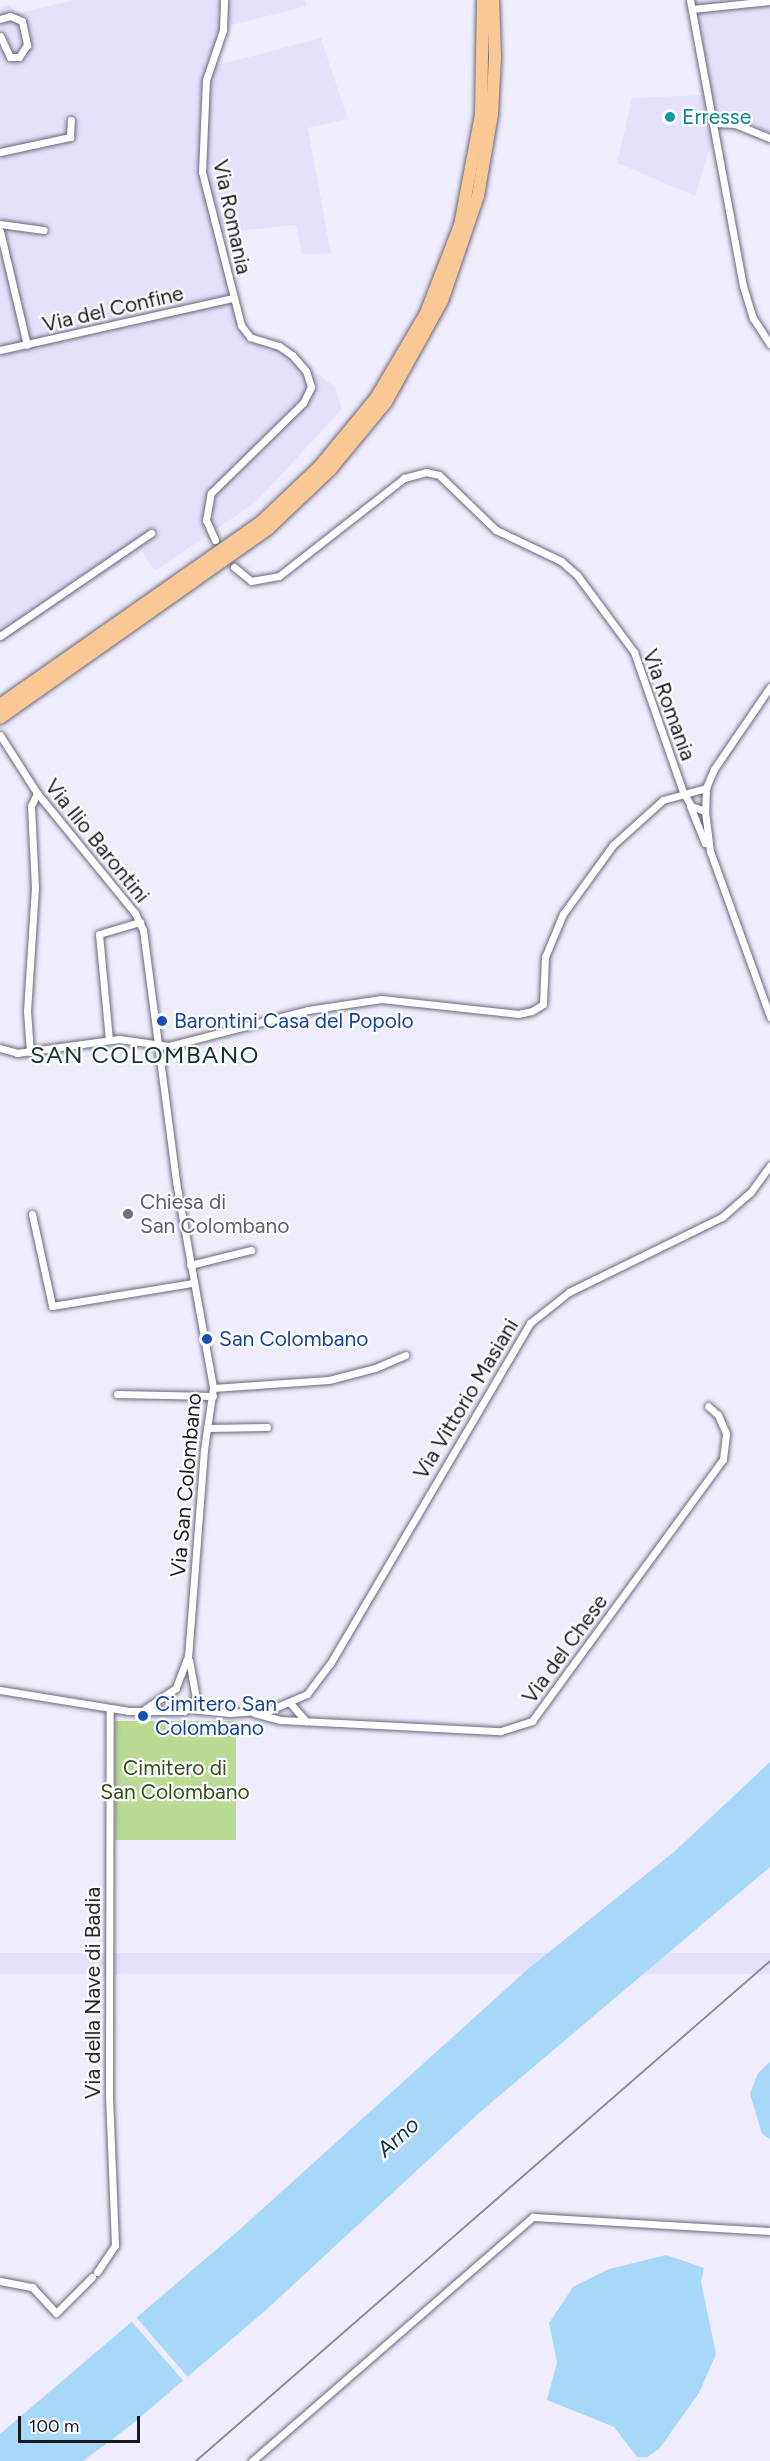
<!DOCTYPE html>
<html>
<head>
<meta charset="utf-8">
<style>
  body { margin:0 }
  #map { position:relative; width:770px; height:2461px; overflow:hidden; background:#efedfd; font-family:Figtree,sans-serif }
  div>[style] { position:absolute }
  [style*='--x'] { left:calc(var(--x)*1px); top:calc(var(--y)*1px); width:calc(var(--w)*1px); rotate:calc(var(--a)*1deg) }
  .built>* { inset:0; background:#e4e1fd; transform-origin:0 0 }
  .green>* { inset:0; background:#b9db94; transform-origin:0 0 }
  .water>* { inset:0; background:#a8d8f9 }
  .pier>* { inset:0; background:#efedfd; transform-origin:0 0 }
  .roads { filter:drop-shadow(0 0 2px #696779) drop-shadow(0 0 2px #696779) }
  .street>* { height:7px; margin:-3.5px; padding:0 3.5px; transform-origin:3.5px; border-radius:3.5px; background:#fff }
  .highway>* { height:12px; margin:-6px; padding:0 6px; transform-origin:6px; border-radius:6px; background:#fac895 }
  .rail>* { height:2px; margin:-1px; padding:0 1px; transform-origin:1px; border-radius:1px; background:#8d8b97 }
  .dots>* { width:16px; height:16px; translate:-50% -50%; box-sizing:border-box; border:3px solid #fcfcfc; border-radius:50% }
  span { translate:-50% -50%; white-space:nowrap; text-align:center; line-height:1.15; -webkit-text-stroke:4.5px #fcfcfc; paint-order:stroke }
  .culture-label { font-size:21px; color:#0d838f }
  .left { translate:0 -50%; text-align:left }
  .street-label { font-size:21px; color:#19181f }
  .transit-label { font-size:21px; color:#164399 }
  .worship-label { font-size:21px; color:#5b616d }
  .park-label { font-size:21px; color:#344c15 }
  .water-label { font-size:22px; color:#0e3449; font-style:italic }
  .quarter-label { font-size:24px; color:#15332b; letter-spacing:1.5px }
  .scale { position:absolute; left:18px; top:2416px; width:122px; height:27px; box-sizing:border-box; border:3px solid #19181f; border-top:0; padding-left:8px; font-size:18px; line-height:21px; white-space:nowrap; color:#19181f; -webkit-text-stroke:4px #fcfcfc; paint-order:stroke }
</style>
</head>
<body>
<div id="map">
  <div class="built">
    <i style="clip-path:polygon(74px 0,305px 0,307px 6px,224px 27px,211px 63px,222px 64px,321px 38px,348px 119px,308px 128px,331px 254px,302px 254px,296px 225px,217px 233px,245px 332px,292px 355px,335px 387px,342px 409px,256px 502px,155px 571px,142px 551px,0 643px,0 7px,10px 5px,15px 14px)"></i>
    <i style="clip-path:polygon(688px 0,770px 0,770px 132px,721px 112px,695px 196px,617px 163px,632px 98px,703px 95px)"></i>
    <i style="left:770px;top:1953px;width:21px;height:776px;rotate:90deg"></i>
  </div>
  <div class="green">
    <i style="left:115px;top:1721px;width:121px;height:119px"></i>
  </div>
  <div class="water">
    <i style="clip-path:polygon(770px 1762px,770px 1867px,479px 2113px,266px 2310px,131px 2425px,83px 2461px,0 2461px,0 2434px,238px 2231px,528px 1969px,675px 1851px)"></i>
    <i style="clip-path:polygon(770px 2062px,770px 2139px,762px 2134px,750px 2094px,758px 2073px)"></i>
    <i style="clip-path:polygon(666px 2255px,704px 2268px,701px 2282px,716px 2354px,699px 2393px,659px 2449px,647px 2457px,637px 2457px,614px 2427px,547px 2400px,557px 2362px,549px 2323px,573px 2287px,609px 2269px)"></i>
  </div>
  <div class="pier">
    <i style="left:134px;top:2315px;width:85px;height:6px;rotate:49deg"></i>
  </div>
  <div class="roads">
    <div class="street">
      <i style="--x:690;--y:0;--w:291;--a:79.5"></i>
      <i style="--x:743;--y:286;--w:34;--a:73"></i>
      <i style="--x:753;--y:318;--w:31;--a:57"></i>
      <i style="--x:692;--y:9;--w:78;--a:-5.9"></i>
      <i style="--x:0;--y:19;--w:10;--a:-17"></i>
      <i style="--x:10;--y:16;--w:13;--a:23"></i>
      <i style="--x:22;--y:21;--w:25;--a:78"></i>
      <i style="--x:27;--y:45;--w:14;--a:124"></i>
      <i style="--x:19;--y:57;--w:9;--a:180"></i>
      <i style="--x:10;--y:57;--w:23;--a:-115"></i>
      <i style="--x:715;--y:123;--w:20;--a:3"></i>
      <i style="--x:735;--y:124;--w:38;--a:22"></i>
      <i style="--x:0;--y:152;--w:72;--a:-12.1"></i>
      <i style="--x:70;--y:137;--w:17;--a:-87"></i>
      <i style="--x:0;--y:224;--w:44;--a:7.8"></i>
      <i style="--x:0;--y:231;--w:117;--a:76.7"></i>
      <i style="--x:0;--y:350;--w:239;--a:-12.6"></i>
      <i style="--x:215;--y:540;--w:22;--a:-114"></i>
      <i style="--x:206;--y:520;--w:27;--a:-80"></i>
      <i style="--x:211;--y:493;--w:129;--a:-44.4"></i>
      <i style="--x:303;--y:403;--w:18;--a:-63"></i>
      <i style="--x:311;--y:387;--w:17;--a:-107"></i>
      <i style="--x:306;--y:371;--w:21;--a:-131"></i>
      <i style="--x:292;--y:355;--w:16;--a:-145"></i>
      <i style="--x:279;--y:346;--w:30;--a:-163"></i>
      <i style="--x:250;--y:337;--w:15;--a:-127"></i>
      <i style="--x:241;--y:325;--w:158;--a:-104.3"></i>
      <i style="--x:202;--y:172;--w:92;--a:-87.5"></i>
      <i style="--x:206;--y:80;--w:53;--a:-71.2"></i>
      <i style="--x:223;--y:30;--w:30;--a:-88"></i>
      <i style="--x:234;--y:567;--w:22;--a:39"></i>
      <i style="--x:251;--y:581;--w:28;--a:-10"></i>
      <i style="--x:279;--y:576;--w:159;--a:-38.1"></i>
      <i style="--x:404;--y:478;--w:23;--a:-15"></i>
      <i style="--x:426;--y:472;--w:13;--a:13"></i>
      <i style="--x:439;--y:475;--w:79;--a:44"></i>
      <i style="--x:496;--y:530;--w:72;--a:25.5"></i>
      <i style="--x:561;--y:561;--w:21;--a:41"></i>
      <i style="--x:577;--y:575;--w:96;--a:53.5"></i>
      <i style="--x:634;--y:652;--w:148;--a:70.7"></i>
      <i style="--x:683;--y:792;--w:16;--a:60"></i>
      <i style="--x:691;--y:806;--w:15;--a:20"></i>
      <i style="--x:0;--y:636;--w:183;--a:-34.3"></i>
      <i style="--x:770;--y:687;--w:99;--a:124.3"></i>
      <i style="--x:714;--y:769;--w:21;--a:113"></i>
      <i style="--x:706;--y:788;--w:23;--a:92"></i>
      <i style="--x:705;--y:811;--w:40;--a:82.9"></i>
      <i style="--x:710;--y:851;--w:177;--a:70.1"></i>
      <i style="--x:0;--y:735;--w:69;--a:57.5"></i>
      <i style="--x:37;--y:793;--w:155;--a:50.8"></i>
      <i style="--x:135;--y:913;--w:19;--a:65"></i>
      <i style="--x:143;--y:930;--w:259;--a:82.5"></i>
      <i style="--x:177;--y:1187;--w:204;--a:79.8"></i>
      <i style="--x:213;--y:1388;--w:63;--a:98.3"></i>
      <i style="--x:204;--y:1450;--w:207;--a:94.4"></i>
      <i style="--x:188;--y:1656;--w:34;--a:111"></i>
      <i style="--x:176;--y:1688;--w:37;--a:146"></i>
      <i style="--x:690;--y:806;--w:40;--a:68"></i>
      <i style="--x:109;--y:1040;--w:106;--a:-95.4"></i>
      <i style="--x:99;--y:934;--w:43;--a:-16.3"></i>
      <i style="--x:0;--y:1048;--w:18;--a:16"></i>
      <i style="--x:17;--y:1053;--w:103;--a:-7.8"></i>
      <i style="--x:119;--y:1039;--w:50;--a:8"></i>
      <i style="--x:169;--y:1046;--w:144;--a:-14.5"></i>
      <i style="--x:308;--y:1010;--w:74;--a:-8.6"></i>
      <i style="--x:381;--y:999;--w:138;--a:6.2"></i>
      <i style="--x:518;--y:1014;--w:14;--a:-12"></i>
      <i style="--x:532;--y:1011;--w:13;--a:-32"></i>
      <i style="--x:543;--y:1004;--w:47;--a:-87.6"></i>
      <i style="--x:545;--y:957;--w:47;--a:-67.3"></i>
      <i style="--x:563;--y:914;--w:85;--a:-54.1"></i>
      <i style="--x:613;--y:845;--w:67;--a:-42"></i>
      <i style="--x:663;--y:800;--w:45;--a:-15.6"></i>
      <i style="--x:30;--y:1052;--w:41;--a:-94.2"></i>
      <i style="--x:27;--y:1011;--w:123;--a:-86.3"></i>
      <i style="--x:35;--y:888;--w:82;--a:-92.8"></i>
      <i style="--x:31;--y:806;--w:14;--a:-65"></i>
      <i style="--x:32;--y:1214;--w:94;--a:77.7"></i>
      <i style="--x:52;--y:1306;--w:143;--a:-9.3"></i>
      <i style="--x:190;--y:1265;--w:63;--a:-13.8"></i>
      <i style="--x:213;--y:1388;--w:116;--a:-3.9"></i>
      <i style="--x:329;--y:1380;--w:48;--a:-14.6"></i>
      <i style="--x:375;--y:1368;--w:33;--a:-23"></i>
      <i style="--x:117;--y:1394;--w:96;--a:1.2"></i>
      <i style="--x:207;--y:1428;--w:60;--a:-1"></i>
      <i style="--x:0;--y:1690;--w:131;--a:9.2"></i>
      <i style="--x:129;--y:1711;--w:55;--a:0"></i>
      <i style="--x:184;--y:1711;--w:17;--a:-45"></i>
      <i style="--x:196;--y:1699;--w:39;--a:-100"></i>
      <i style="--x:291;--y:1704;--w:23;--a:49"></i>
      <i style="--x:189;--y:1709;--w:41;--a:5.6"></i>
      <i style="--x:230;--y:1713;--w:40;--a:-4.3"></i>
      <i style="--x:270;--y:1710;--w:40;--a:-23.4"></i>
      <i style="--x:307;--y:1694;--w:38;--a:-53"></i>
      <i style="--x:330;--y:1664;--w:395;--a:-59.6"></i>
      <i style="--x:530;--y:1323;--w:50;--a:-38.5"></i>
      <i style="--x:569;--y:1292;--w:170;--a:-26.1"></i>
      <i style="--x:722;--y:1217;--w:37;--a:-41"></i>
      <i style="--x:750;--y:1193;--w:34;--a:-54"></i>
      <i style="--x:254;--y:1713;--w:28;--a:15"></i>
      <i style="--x:281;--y:1720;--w:220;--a:2.9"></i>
      <i style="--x:501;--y:1731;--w:33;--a:-18"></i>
      <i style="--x:532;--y:1721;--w:324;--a:-53.9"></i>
      <i style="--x:723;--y:1459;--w:26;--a:-83"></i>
      <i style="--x:726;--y:1433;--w:20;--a:-114"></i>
      <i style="--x:718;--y:1415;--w:13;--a:-138"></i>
      <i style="--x:97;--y:2272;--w:32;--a:-56"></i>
      <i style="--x:115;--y:2245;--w:152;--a:-92.3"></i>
      <i style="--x:109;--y:2093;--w:385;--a:-89.9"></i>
      <i style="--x:0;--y:2281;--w:33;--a:11"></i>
      <i style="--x:32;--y:2287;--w:35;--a:47"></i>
      <i style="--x:56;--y:2313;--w:51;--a:-45"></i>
      <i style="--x:252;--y:2461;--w:372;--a:-41"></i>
      <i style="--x:533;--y:2217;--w:237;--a:3.4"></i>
    </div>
    <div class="highway">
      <i style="--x:0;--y:705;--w:319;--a:-35"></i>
      <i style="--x:261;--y:522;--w:81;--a:-43.5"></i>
      <i style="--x:320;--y:466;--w:88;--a:-50.5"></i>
      <i style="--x:376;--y:398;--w:99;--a:-59.5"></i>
      <i style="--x:426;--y:313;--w:94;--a:-68.9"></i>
      <i style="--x:460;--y:225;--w:112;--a:-79.2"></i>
      <i style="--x:481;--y:115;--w:115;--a:-89"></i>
      <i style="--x:0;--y:718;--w:328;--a:-35.2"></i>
      <i style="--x:268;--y:529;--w:86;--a:-43.6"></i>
      <i style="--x:330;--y:470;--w:88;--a:-50.5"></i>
      <i style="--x:386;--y:402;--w:115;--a:-61"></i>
      <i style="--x:442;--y:301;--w:111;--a:-71.1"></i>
      <i style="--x:478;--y:196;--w:83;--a:-80.3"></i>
      <i style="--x:492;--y:114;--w:57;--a:-87"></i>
      <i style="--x:495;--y:57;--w:57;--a:-92"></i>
    </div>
  </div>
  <div class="rail">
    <i style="--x:196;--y:2461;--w:761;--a:-41.06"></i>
  </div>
  <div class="dots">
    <i style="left:670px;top:117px;background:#0f9aa8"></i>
    <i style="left:162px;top:1021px;background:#1a4fb4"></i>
    <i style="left:128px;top:1214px;background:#6b7280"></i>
    <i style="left:207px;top:1339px;background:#1a4fb4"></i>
    <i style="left:143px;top:1716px;background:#1a4fb4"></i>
  </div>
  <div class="culture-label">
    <span class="left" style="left:682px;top:117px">Erresse</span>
  </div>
  <div class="street-label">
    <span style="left:232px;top:217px;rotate:78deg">Via Romania</span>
    <span style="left:113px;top:309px;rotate:-13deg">Via del Confine</span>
    <span style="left:669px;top:705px;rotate:70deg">Via Romania</span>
    <span style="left:97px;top:841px;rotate:51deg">Via Ilio Barontini</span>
    <span style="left:466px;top:1399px;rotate:-59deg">Via Vittorio Masiani</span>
    <span style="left:186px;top:1485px;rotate:-85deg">Via San Colombano</span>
    <span style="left:565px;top:1649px;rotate:-54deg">Via del Chese</span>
    <span style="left:93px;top:1993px;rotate:-90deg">Via della Nave di Badia</span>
  </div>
  <div class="transit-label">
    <span class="left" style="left:174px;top:1021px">Barontini Casa del Popolo</span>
    <span class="left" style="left:219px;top:1339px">San Colombano</span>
    <span class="left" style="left:155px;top:1716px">Cimitero San<br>Colombano</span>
  </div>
  <div class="worship-label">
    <span class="left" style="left:140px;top:1214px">Chiesa di<br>San Colombano</span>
  </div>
  <div class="park-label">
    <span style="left:175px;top:1780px">Cimitero di<br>San Colombano</span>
  </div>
  <div class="water-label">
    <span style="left:398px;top:2137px;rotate:-42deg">Arno</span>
  </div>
  <div class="quarter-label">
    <span style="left:145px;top:1055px">SAN COLOMBANO</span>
  </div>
  <div class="scale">100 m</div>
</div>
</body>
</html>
